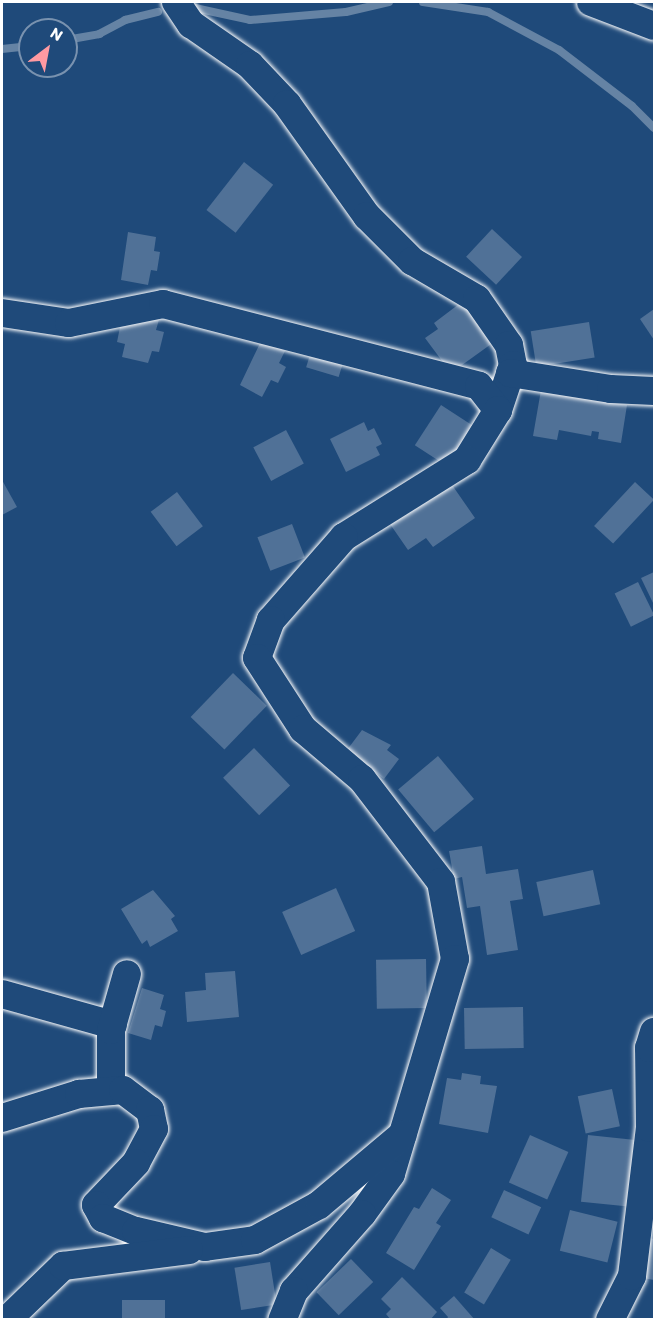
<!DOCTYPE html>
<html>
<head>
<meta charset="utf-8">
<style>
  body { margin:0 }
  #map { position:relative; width:656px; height:1321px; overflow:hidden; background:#1f4a7a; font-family:Itim,sans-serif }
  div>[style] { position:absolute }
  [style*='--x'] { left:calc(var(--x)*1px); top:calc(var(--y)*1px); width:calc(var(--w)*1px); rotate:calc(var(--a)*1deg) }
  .stream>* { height:8px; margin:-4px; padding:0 4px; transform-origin:4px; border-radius:4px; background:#6583a4 }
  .building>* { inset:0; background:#507197; transform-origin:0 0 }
  .roads { filter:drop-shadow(0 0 2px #fff) drop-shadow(0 0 2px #fff) }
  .minor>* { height:28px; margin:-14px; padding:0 14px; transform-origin:14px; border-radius:14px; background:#1f4a7a }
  span { translate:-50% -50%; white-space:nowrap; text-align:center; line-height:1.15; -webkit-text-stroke:4.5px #1f4a7a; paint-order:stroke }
  .frame { position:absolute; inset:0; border:3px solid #fff; pointer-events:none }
  .north { position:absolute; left:18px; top:18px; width:60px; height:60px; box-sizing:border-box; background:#1f4a7a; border:2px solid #7992af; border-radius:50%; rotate:32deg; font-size:16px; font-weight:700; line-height:24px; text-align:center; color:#fff }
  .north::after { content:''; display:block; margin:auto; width:21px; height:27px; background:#ff9aa2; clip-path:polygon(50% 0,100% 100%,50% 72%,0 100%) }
</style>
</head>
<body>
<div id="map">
  <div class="stream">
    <i style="--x:423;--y:2;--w:66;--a:8.7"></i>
    <i style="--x:488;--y:12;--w:81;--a:28.2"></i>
    <i style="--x:559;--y:50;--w:92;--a:37.5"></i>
    <i style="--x:632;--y:106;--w:31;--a:45"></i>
    <i style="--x:195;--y:8;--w:56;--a:12.3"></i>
    <i style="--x:250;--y:20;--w:96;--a:-4.8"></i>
    <i style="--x:346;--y:12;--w:44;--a:-13.1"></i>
    <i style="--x:66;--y:40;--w:34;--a:-10"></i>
    <i style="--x:99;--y:34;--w:30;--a:-28"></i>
    <i style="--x:125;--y:20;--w:34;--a:-14"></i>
    <i style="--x:2;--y:49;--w:28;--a:-6"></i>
  </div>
  <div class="building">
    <i style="left:244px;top:162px;width:37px;height:61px;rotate:38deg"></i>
    <i style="left:492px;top:229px;width:41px;height:38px;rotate:43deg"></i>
    <i style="clip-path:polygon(128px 232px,156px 237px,154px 251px,160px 252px,157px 271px,151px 270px,148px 285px,121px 280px)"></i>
    <i style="clip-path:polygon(463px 301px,494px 342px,451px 373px,425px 338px,438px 329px,434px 323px)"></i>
    <i style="clip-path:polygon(654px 309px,654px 340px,640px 319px)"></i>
    <i style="clip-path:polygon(160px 316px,156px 330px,164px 332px,159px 352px,152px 351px,148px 363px,122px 357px,125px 344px,117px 342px,121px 322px)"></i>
    <i style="left:589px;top:322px;width:36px;height:59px;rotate:81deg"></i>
    <i style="clip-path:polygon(262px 339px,285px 351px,279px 363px,286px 367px,278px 383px,271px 380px,262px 397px,240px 385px)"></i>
    <i style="left:312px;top:348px;width:34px;height:20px;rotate:17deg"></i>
    <i style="clip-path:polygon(541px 390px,627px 405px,621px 443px,598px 439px,599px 432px,592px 431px,591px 436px,559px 430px,557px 440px,533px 436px)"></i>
    <i style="left:441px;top:405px;width:45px;height:48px;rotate:33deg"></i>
    <i style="clip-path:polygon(364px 422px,368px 431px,374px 428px,382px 444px,376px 447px,380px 455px,346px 472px,330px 439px)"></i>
    <i style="left:286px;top:430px;width:38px;height:37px;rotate:62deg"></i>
    <i style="clip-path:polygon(2px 480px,17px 507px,2px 515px)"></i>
    <i style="clip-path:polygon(450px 482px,475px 518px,433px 547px,426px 538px,408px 550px,390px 524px)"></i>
    <i style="left:635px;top:482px;width:26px;height:60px;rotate:43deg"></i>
    <i style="left:177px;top:492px;width:43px;height:33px;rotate:53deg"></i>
    <i style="left:292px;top:524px;width:36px;height:37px;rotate:69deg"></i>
    <i style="clip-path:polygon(654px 572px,654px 605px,641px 578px)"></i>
    <i style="left:638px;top:582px;width:37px;height:26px;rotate:64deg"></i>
    <i style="left:233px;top:673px;width:47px;height:61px;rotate:44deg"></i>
    <i style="clip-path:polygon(362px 730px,391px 745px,387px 750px,399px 759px,384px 779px,347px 750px)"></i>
    <i style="left:254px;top:748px;width:52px;height:43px;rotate:46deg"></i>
    <i style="left:438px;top:756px;width:56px;height:52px;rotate:50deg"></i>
    <i style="clip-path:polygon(482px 846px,486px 874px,518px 869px,523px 899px,510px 901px,518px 950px,487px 955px,480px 906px,467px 908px,462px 877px,454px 879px,449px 851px)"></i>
    <i style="left:593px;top:870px;width:35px;height:58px;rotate:78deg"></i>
    <i style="left:336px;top:888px;width:47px;height:59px;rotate:66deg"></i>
    <i style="clip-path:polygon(153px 890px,175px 916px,171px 919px,178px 931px,150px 947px,147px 940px,142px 944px,121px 909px)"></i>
    <i style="left:426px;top:959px;width:49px;height:50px;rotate:89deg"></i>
    <i style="clip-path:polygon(235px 971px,239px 1017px,187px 1022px,185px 992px,206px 990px,205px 973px)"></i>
    <i style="clip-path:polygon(142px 988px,164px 995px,160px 1009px,166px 1011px,162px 1027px,155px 1025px,151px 1040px,128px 1033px)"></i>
    <i style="left:523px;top:1007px;width:41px;height:59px;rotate:89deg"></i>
    <i style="clip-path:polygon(462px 1073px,481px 1076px,480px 1084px,497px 1086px,488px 1133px,439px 1124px,447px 1078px,461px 1080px)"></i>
    <i style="left:612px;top:1089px;width:38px;height:35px;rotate:78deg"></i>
    <i style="left:530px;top:1135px;width:42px;height:52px;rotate:24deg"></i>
    <i style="left:588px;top:1135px;width:50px;height:67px;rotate:6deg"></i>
    <i style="clip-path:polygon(432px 1188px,451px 1200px,436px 1223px,441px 1226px,414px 1270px,386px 1253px,414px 1207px,419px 1209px)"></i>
    <i style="left:504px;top:1190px;width:41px;height:30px;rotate:25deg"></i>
    <i style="left:570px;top:1210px;width:49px;height:42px;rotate:14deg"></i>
    <i style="clip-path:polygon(644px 1237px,654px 1239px,654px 1280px,637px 1277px)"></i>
    <i style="left:491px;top:1248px;width:23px;height:52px;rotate:31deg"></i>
    <i style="left:351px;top:1259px;width:32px;height:48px;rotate:46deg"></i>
    <i style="left:270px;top:1262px;width:43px;height:36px;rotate:81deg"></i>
    <i style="clip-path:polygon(402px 1277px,437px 1312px,430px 1320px,391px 1320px,386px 1314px,391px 1309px,381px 1299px)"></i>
    <i style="clip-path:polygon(454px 1296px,475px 1320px,446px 1320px,448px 1317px,440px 1308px)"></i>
    <i style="left:165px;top:1300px;width:20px;height:43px;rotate:90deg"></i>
  </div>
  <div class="roads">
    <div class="minor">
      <i style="--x:176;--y:2;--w:27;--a:56"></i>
      <i style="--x:191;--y:24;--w:72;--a:34.8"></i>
      <i style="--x:250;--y:65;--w:54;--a:46.5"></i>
      <i style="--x:287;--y:104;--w:138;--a:54.5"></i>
      <i style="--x:367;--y:216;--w:64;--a:45"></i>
      <i style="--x:412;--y:261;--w:75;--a:30.3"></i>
      <i style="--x:477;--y:299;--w:56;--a:55.2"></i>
      <i style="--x:509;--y:345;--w:20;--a:79"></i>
      <i style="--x:513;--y:365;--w:47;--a:108.4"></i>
      <i style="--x:591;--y:2;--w:67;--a:20.9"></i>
      <i style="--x:2;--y:313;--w:68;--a:8.5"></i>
      <i style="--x:69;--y:323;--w:96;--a:-11.4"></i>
      <i style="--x:163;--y:304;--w:326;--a:14.5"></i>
      <i style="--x:479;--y:386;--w:31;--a:52"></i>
      <i style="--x:498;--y:410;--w:59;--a:121.8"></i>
      <i style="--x:467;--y:460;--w:145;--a:148"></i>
      <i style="--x:344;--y:537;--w:111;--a:131.3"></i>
      <i style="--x:271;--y:620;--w:40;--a:110.2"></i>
      <i style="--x:257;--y:658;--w:85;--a:57.1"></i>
      <i style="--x:303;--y:729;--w:77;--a:40.3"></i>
      <i style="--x:362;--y:779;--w:130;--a:52.5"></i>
      <i style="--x:441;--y:882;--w:78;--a:79.7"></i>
      <i style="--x:455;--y:959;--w:224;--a:106.6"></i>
      <i style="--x:391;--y:1174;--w:49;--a:125.9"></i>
      <i style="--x:362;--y:1214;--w:103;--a:131.4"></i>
      <i style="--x:294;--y:1291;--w:31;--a:112"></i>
      <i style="--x:510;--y:373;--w:102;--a:9"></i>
      <i style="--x:611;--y:389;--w:43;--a:2.7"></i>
      <i style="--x:2;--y:994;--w:115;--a:15.6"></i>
      <i style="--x:111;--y:1091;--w:61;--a:-90"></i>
      <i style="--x:111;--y:1030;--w:58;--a:-74.1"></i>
      <i style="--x:2;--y:1118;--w:81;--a:-17.3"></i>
      <i style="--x:79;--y:1094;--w:44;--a:-5.2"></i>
      <i style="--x:123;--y:1090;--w:34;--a:37"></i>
      <i style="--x:150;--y:1110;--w:19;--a:78"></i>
      <i style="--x:154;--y:1129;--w:38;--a:118"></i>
      <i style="--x:136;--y:1163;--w:58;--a:133.6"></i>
      <i style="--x:96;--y:1205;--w:15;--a:62"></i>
      <i style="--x:103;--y:1218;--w:35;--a:22"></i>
      <i style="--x:136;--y:1231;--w:71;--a:13.1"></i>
      <i style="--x:205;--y:1247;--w:50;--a:-8"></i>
      <i style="--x:255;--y:1240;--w:73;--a:-28.7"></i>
      <i style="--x:319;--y:1205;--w:109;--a:-40.1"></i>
      <i style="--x:7;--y:1320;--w:78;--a:-44"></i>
      <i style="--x:63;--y:1266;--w:127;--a:-7.2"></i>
      <i style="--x:610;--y:1320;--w:49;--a:-63.4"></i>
      <i style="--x:632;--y:1276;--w:149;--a:-83.1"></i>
      <i style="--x:650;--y:1128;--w:80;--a:-90.7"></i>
      <i style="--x:649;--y:1048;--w:17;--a:-73"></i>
    </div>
  </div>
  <div class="frame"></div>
  <div class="north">N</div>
</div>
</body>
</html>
